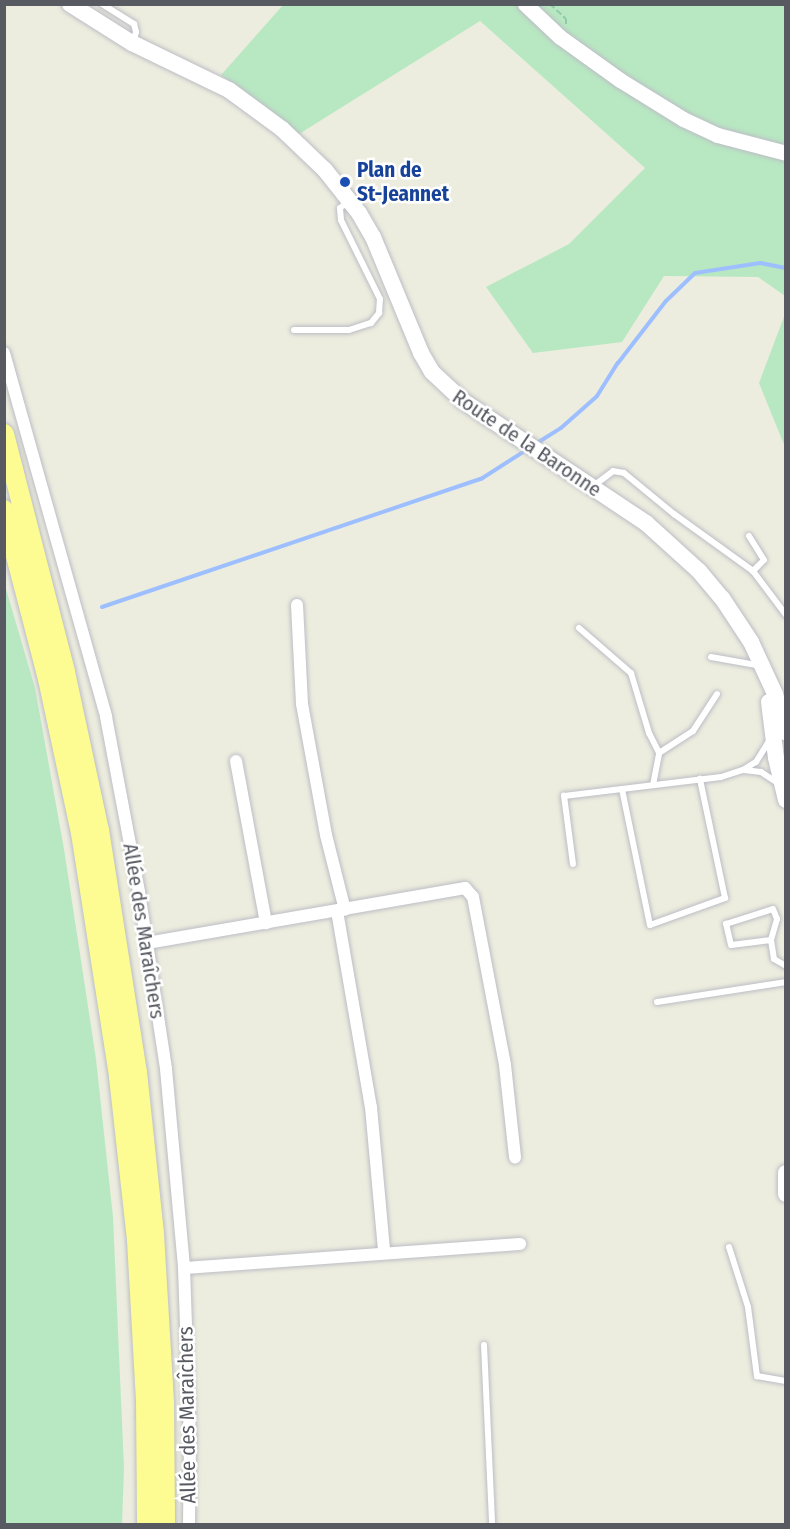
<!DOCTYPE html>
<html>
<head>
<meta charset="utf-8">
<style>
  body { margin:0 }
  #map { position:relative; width:790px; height:1529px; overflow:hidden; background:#ededdf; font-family:"Fira Sans Condensed",sans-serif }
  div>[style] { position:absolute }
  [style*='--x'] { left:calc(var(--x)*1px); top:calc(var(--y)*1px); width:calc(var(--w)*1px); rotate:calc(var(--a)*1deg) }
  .green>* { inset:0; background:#b8e8c2 }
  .stream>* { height:4px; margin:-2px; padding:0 2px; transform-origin:2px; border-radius:2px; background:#9dbfff }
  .path>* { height:2px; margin-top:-1px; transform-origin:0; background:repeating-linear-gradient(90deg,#91c9ad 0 6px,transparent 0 9px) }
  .roads { filter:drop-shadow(0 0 2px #bcbdc5) drop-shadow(0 0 2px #bcbdc5) }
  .service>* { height:6px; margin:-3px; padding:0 3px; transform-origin:3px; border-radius:3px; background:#fff }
  .minor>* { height:12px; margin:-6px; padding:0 6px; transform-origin:6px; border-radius:6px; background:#fff }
  .tertiary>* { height:15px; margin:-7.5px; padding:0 7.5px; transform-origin:7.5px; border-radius:7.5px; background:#fff }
  .secondary>* { height:16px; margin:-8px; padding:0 8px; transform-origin:8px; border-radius:8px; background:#fff }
  .trunk>* { height:20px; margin:-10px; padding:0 10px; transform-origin:10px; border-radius:10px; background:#fcfc93 }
  .dots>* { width:16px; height:16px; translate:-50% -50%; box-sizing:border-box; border:3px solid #fff; border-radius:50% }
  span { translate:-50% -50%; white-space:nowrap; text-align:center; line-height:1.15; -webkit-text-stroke:5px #fff; paint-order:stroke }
  .transit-label { font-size:21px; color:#164399; font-weight:700 }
  .left { translate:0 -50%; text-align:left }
  .street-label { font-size:21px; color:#585a62 }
  .frame { position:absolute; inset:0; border:6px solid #585a62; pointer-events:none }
</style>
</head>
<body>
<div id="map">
  <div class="green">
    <i style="clip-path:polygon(283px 5px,785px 5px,785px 296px,758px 277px,664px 276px,622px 342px,533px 353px,486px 287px,569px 244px,645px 168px,480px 21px,299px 134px,264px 105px,221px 75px)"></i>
    <i style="clip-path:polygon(785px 314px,786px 314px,785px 447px,759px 383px)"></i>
    <i style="clip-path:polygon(4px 582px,35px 688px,64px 849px,96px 1059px,113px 1217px,124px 1468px,122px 1524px,5px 1524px)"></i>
  </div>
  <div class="stream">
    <i style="--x:537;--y:443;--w:28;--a:-32"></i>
    <i style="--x:561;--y:428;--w:48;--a:-41.6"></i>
    <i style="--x:597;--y:396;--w:39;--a:-58"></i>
    <i style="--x:618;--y:363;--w:78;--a:-52.3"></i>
    <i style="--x:666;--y:301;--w:40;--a:-44"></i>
    <i style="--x:695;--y:273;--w:66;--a:-8.7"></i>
    <i style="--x:760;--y:263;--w:26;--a:11"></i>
    <i style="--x:102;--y:607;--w:400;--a:-18.7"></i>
    <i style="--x:481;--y:479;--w:56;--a:-32.6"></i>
  </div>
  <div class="path">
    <i style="--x:550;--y:4;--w:22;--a:43"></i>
    <i style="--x:566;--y:19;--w:5;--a:90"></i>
  </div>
  <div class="roads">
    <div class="service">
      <i style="--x:102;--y:4;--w:38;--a:32"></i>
      <i style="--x:134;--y:24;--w:8;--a:76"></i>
      <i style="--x:136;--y:32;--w:11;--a:105"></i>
      <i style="--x:294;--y:330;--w:55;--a:0"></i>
      <i style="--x:349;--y:330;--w:23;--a:-18"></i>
      <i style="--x:371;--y:323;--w:13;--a:-51"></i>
      <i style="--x:379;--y:313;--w:14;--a:-86"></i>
      <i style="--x:380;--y:299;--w:88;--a:-116.3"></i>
      <i style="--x:341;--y:220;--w:12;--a:-95"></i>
      <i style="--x:340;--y:208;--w:11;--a:-38"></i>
      <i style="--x:592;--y:487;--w:26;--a:-37"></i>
      <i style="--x:613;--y:471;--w:11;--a:10"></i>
      <i style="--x:624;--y:473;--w:65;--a:39.4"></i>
      <i style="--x:674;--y:514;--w:97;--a:35.8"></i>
      <i style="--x:753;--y:571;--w:55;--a:53.1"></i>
      <i style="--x:749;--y:536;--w:28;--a:58"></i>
      <i style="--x:764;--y:560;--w:16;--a:135"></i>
      <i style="--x:579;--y:628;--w:69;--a:40.9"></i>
      <i style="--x:631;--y:673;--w:63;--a:73.3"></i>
      <i style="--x:649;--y:733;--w:22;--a:63"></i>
      <i style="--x:711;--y:657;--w:46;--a:10.1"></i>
      <i style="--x:756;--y:665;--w:4;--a:-27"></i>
      <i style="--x:744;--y:770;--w:17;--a:7"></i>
      <i style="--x:761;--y:772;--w:20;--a:33"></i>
      <i style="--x:653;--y:785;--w:33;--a:-79"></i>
      <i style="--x:659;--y:753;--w:40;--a:-32.9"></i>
      <i style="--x:693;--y:731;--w:44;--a:-57"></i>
      <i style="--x:622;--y:789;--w:139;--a:78.4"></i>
      <i style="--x:650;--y:925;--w:80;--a:-19.8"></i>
      <i style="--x:725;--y:898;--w:122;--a:-101.9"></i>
      <i style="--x:573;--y:864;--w:69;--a:-97.5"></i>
      <i style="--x:564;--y:796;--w:158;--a:-6.9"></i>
      <i style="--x:721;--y:777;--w:23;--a:-18"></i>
      <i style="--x:743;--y:770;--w:15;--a:-32"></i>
      <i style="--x:756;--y:762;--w:26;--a:-58"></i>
      <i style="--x:771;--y:940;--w:40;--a:172.9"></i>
      <i style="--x:731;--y:945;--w:22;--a:-103"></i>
      <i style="--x:726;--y:924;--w:49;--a:-17.7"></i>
      <i style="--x:773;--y:909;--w:11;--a:68"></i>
      <i style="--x:777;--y:919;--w:22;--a:106"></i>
      <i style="--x:771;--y:940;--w:19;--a:81"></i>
      <i style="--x:774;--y:959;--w:14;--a:30"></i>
      <i style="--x:657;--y:1002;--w:131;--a:-8.8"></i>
      <i style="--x:729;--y:1247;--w:63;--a:72.4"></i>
      <i style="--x:748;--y:1307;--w:70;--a:82.6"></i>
      <i style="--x:757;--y:1376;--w:29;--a:10"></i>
      <i style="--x:484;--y:1345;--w:179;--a:87.4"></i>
    </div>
    <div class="minor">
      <i style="--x:4;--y:353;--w:378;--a:74.3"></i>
      <i style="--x:106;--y:717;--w:178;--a:79.3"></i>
      <i style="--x:139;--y:892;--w:179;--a:81.3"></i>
      <i style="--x:166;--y:1069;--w:200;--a:84.8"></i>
      <i style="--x:184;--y:1268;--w:175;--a:88"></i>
      <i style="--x:190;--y:1443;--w:81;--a:90.7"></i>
      <i style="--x:297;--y:605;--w:99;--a:87.1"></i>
      <i style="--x:302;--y:704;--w:133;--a:79.6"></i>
      <i style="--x:326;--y:835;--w:77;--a:75.8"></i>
      <i style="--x:236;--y:761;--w:165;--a:79.5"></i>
      <i style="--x:337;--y:911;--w:199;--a:80.2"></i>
      <i style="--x:371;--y:1107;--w:145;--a:84.8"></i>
      <i style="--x:147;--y:943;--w:323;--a:-9.8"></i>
      <i style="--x:465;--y:888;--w:12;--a:48"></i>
      <i style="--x:473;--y:897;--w:171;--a:79.2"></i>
      <i style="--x:505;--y:1065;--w:93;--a:83.8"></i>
      <i style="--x:184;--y:1268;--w:337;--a:-4.1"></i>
    </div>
    <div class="tertiary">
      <i style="--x:525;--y:4;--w:48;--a:43.3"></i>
      <i style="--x:560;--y:37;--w:74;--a:35.6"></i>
      <i style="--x:620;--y:80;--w:74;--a:31.8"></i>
      <i style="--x:683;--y:119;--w:38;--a:25"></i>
      <i style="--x:717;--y:135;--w:71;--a:14.6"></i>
    </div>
    <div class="secondary">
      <i style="--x:70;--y:4;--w:73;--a:32.2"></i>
      <i style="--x:132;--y:43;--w:108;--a:25.9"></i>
      <i style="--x:229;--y:90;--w:66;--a:36.3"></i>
      <i style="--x:282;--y:129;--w:59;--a:43.6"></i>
      <i style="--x:325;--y:170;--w:55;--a:51.7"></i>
      <i style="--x:359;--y:213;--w:28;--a:60"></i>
      <i style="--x:373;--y:237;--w:126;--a:67.5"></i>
      <i style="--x:421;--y:353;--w:22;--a:60"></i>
      <i style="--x:432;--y:372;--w:42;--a:43.1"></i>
      <i style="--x:463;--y:401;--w:220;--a:33.7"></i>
      <i style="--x:646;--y:523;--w:72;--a:42.2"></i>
      <i style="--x:699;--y:571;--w:35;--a:50"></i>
      <i style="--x:722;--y:598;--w:53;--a:56.6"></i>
      <i style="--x:751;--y:642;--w:57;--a:65.2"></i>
      <i style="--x:775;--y:694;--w:40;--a:74"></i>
      <i style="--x:769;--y:702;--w:56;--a:82.9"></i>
      <i style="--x:776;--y:758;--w:43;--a:76.6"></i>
      <i style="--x:786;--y:1173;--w:21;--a:90"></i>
    </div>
    <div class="trunk">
      <i style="--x:4;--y:434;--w:246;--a:75.6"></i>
      <i style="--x:65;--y:672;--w:162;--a:77.9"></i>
      <i style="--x:99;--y:830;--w:245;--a:81.1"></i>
      <i style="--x:137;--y:1072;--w:163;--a:84"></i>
      <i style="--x:154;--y:1234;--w:169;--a:86.6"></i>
      <i style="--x:164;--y:1403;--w:121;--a:89.5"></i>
      <i style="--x:4;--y:510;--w:175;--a:75.4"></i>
      <i style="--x:48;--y:679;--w:157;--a:77.9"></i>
      <i style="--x:81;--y:833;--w:247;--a:81.1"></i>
      <i style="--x:119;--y:1077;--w:164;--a:83.7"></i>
      <i style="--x:137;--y:1240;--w:161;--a:86.8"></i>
      <i style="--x:146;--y:1401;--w:123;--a:89.5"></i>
    </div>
  </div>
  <div class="dots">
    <i style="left:345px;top:182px;background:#1a4fb4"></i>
  </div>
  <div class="transit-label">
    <span class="left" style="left:357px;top:182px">Plan de<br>St-Jeannet</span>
  </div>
  <div class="street-label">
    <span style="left:527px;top:443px;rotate:34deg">Route de la Baronne</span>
    <span style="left:144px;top:931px;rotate:81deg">Allée des Maraîchers</span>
    <span style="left:187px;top:1415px;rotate:-91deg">Allée des Maraîchers</span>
  </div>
  <div class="frame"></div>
</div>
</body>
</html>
